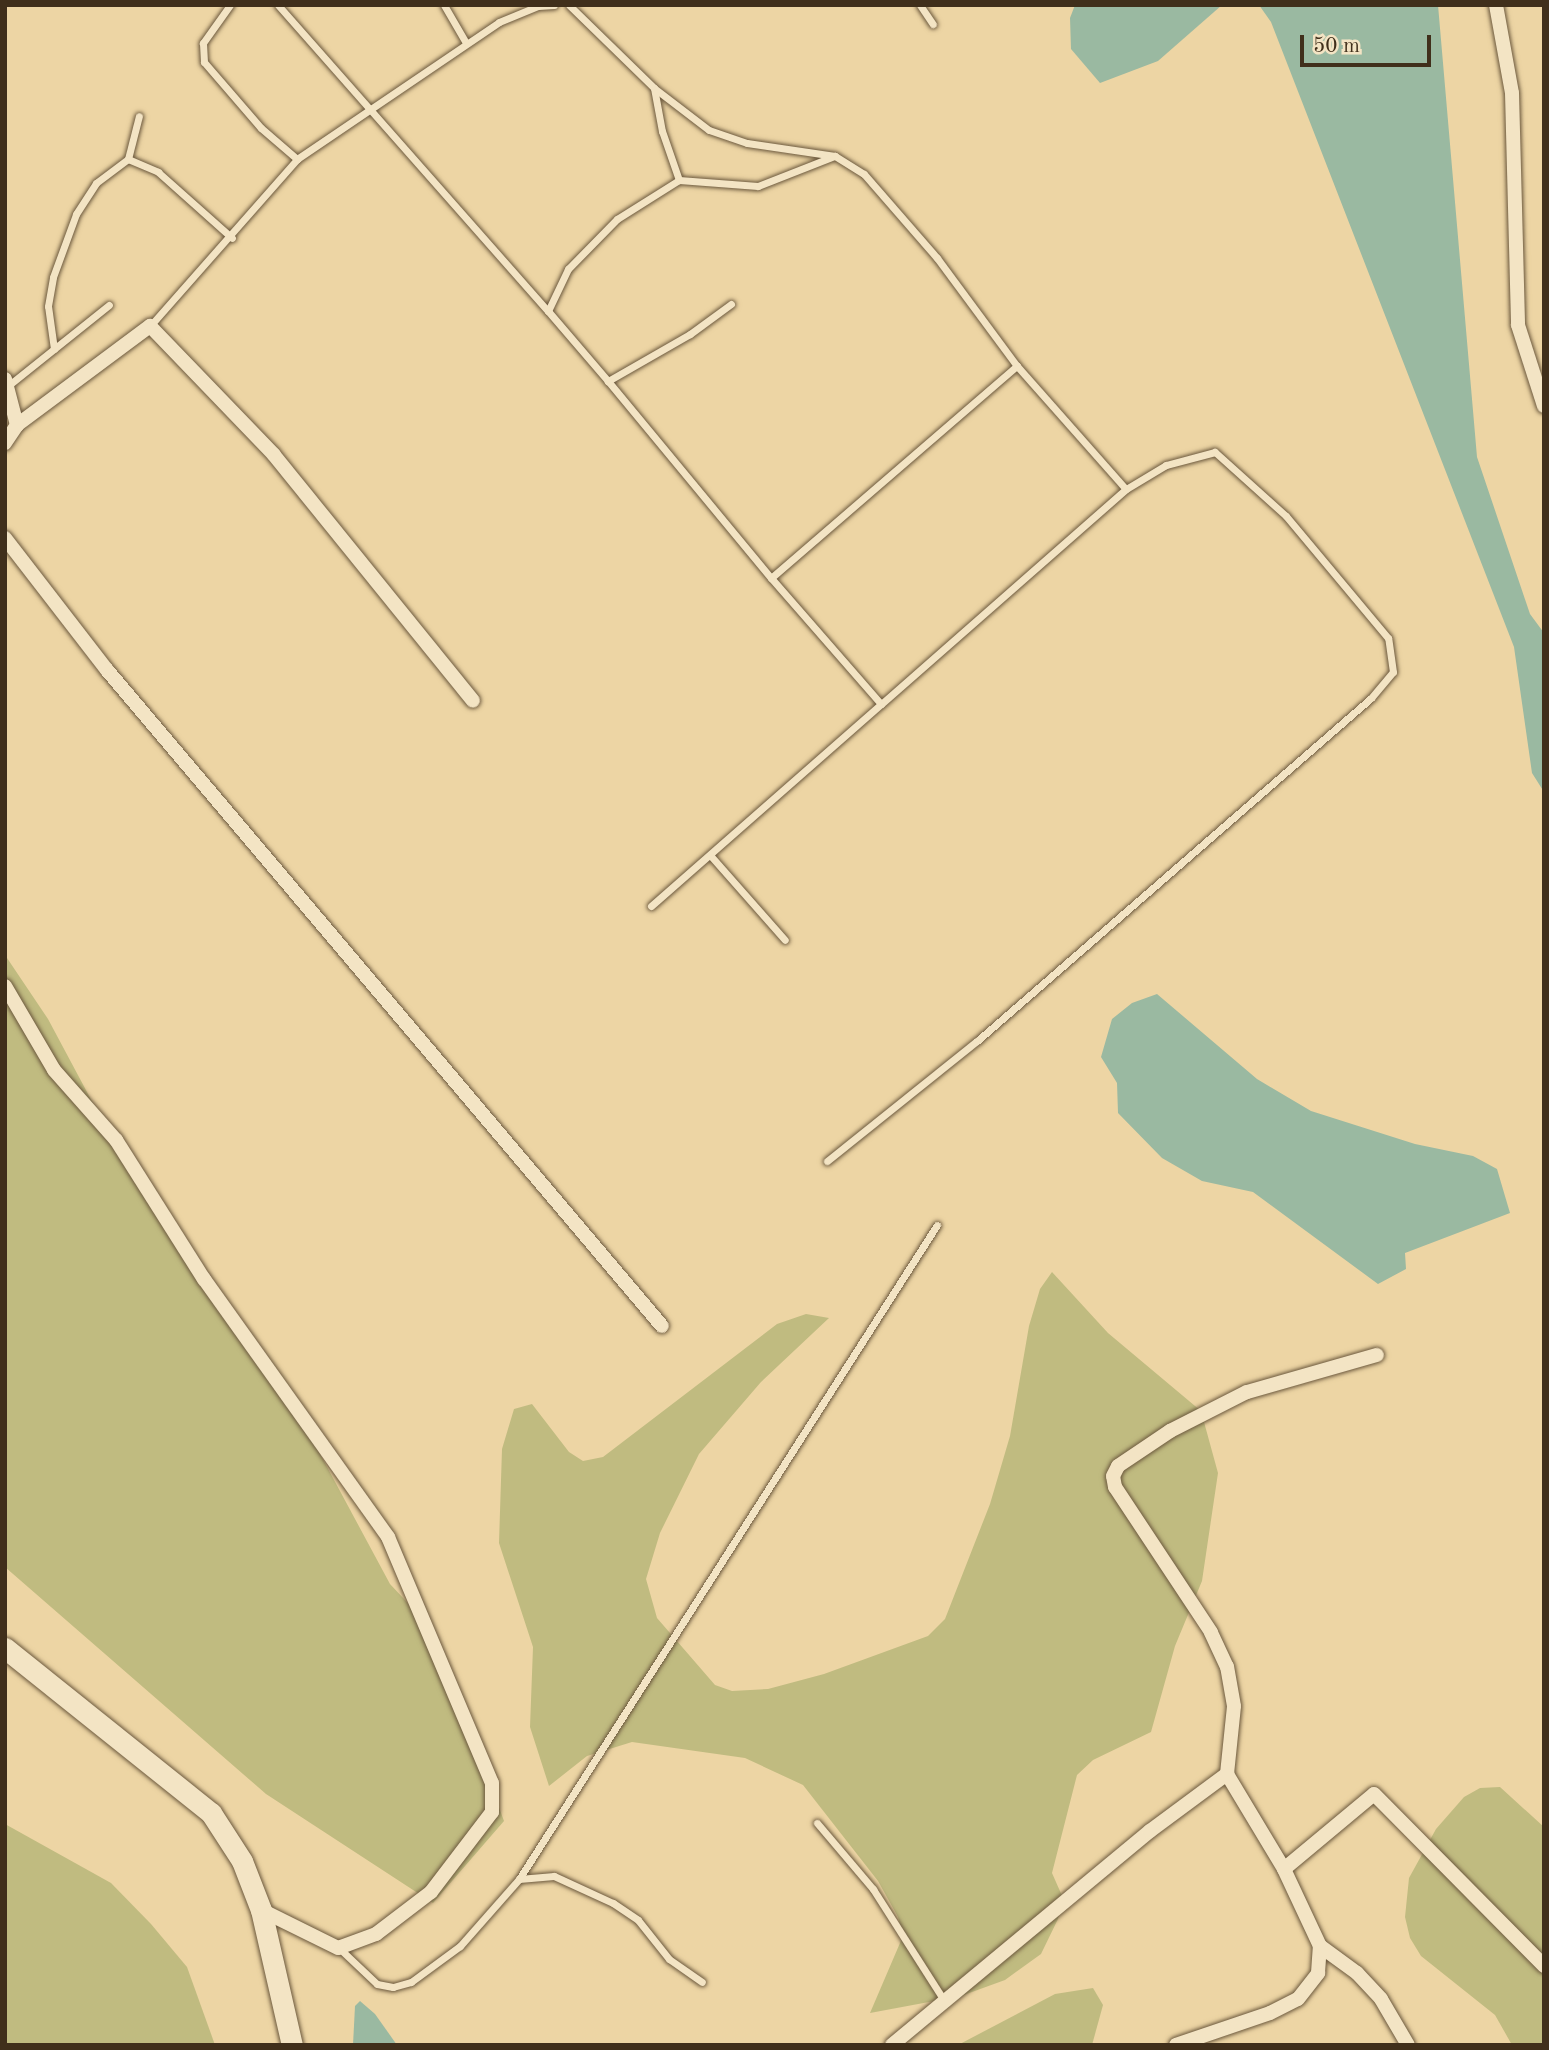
<!DOCTYPE html>
<html>
<head>
<meta charset="utf-8">
<style>
  body { margin:0 }
  #map { position:relative; width:1549px; height:2050px; overflow:hidden; background:#edd5a4; font-family:"Old Standard TT",serif }
  div>[style] { position:absolute }
  [style*='--x'] { left:calc(var(--x)*1px); top:calc(var(--y)*1px); width:calc(var(--w)*1px); rotate:calc(var(--a)*1deg) }
  .green>* { inset:0; background:#c0bb80 }
  .water>* { inset:0; background:#9ab9a1 }
  .roads { filter:drop-shadow(0 0 2px #6b583d) drop-shadow(0 0 2px #6b583d) }
  .service>* { height:7px; margin:-3.5px; padding:0 3.5px; transform-origin:3.5px; border-radius:3.5px; background:#f3e4c4 }
  .minor>* { height:14px; margin:-7px; padding:0 7px; transform-origin:7px; border-radius:7px; background:#f3e4c4 }
  .secondary>* { height:21px; margin:-10.5px; padding:0 10.5px; transform-origin:10.5px; border-radius:10.5px; background:#f3e4c4 }
  span { translate:-50% -50%; white-space:nowrap; text-align:center; line-height:1.15; -webkit-text-stroke:6px #f3e4c4; paint-order:stroke }
  .frame { position:absolute; inset:0; border:7px solid #402f1b; pointer-events:none }
  .scale { position:absolute; left:1300px; top:35px; width:131px; height:32px; box-sizing:border-box; border:4px solid #402f1b; border-top:0; padding-left:9px; font-size:21px; line-height:24px; white-space:nowrap; color:#402f1b; -webkit-text-stroke:5px #f3e4c4; paint-order:stroke }
</style>
</head>
<body>
<div id="map">
  <div class="green">
    <i style="clip-path:polygon(5px 955px,48px 1019px,95px 1107px,305px 1426px,390px 1584px,419px 1615px,450px 1674px,504px 1821px,433px 1903px,266px 1794px,5px 1567px)"></i>
    <i style="clip-path:polygon(1052px 1272px,1108px 1333px,1201px 1411px,1218px 1473px,1202px 1581px,1175px 1646px,1151px 1732px,1093px 1760px,1077px 1775px,1052px 1873px,1063px 1898px,1058px 1919px,1041px 1954px,1005px 1980px,961px 1996px,870px 2013px,903px 1936px,898px 1917px,878px 1881px,803px 1785px,745px 1758px,632px 1742px,587px 1756px,549px 1786px,530px 1727px,533px 1647px,499px 1543px,502px 1449px,514px 1409px,532px 1404px,569px 1452px,583px 1461px,603px 1457px,777px 1324px,806px 1314px,829px 1318px,761px 1382px,699px 1454px,660px 1533px,646px 1579px,657px 1618px,715px 1685px,732px 1691px,768px 1689px,824px 1674px,928px 1636px,945px 1619px,990px 1504px,1010px 1436px,1029px 1326px,1040px 1289px)"></i>
    <i style="clip-path:polygon(1500px 1787px,1544px 1827px,1544px 2045px,1512px 2045px,1495px 2015px,1421px 1956px,1410px 1938px,1405px 1917px,1409px 1878px,1436px 1829px,1464px 1797px,1480px 1788px)"></i>
    <i style="clip-path:polygon(5px 1824px,111px 1883px,151px 1924px,187px 1967px,215px 2045px,5px 2045px)"></i>
    <i style="clip-path:polygon(1093px 1988px,1103px 2005px,1092px 2045px,958px 2045px,1055px 1994px)"></i>
  </div>
  <div class="water">
    <i style="clip-path:polygon(1075px 5px,1222px 5px,1158px 61px,1100px 83px,1071px 49px,1070px 18px)"></i>
    <i style="clip-path:polygon(1259px 5px,1438px 5px,1477px 457px,1530px 614px,1544px 633px,1544px 792px,1532px 773px,1514px 647px,1271px 22px)"></i>
    <i style="clip-path:polygon(1157px 994px,1257px 1079px,1311px 1111px,1415px 1144px,1473px 1156px,1497px 1169px,1510px 1213px,1405px 1253px,1406px 1269px,1378px 1284px,1253px 1192px,1202px 1181px,1162px 1158px,1118px 1113px,1117px 1083px,1101px 1057px,1112px 1019px,1132px 1003px)"></i>
    <i style="clip-path:polygon(360px 2001px,375px 2014px,397px 2045px,353px 2045px,355px 2006px)"></i>
  </div>
  <div class="roads">
    <div class="service">
      <i style="--x:230;--y:5;--w:47;--a:125.4"></i>
      <i style="--x:203;--y:43;--w:19;--a:87"></i>
      <i style="--x:204;--y:62;--w:87;--a:49.2"></i>
      <i style="--x:261;--y:128;--w:48;--a:40.7"></i>
      <i style="--x:278;--y:5;--w:408;--a:48.6"></i>
      <i style="--x:444;--y:5;--w:44;--a:59.9"></i>
      <i style="--x:569;--y:5;--w:119;--a:44.3"></i>
      <i style="--x:654;--y:88;--w:69;--a:37.4"></i>
      <i style="--x:709;--y:130;--w:40;--a:18.9"></i>
      <i style="--x:747;--y:143;--w:89;--a:8.4"></i>
      <i style="--x:835;--y:156;--w:34;--a:32"></i>
      <i style="--x:864;--y:174;--w:111;--a:49"></i>
      <i style="--x:937;--y:258;--w:134;--a:53.5"></i>
      <i style="--x:1017;--y:366;--w:164;--a:48.5"></i>
      <i style="--x:1126;--y:489;--w:326;--a:138.7"></i>
      <i style="--x:881;--y:704;--w:167;--a:-131.1"></i>
      <i style="--x:920;--y:5;--w:23;--a:56"></i>
      <i style="--x:654;--y:88;--w:44;--a:79.5"></i>
      <i style="--x:662;--y:131;--w:52;--a:70.9"></i>
      <i style="--x:128;--y:159;--w:44;--a:-75.7"></i>
      <i style="--x:731;--y:304;--w:51;--a:143.8"></i>
      <i style="--x:690;--y:334;--w:95;--a:150.2"></i>
      <i style="--x:608;--y:381;--w:92;--a:-130.6"></i>
      <i style="--x:548;--y:311;--w:47;--a:-64.5"></i>
      <i style="--x:568;--y:269;--w:70;--a:-45.6"></i>
      <i style="--x:617;--y:219;--w:73;--a:-32.2"></i>
      <i style="--x:679;--y:180;--w:79;--a:4.3"></i>
      <i style="--x:758;--y:186;--w:82;--a:-21.5"></i>
      <i style="--x:150;--y:326;--w:222;--a:-48.6"></i>
      <i style="--x:297;--y:159;--w:244;--a:-34.1"></i>
      <i style="--x:499;--y:22;--w:42;--a:-22.3"></i>
      <i style="--x:538;--y:6;--w:16;--a:-4"></i>
      <i style="--x:54;--y:349;--w:43;--a:-97.9"></i>
      <i style="--x:48;--y:306;--w:29;--a:-80"></i>
      <i style="--x:53;--y:277;--w:67;--a:-69.9"></i>
      <i style="--x:76;--y:214;--w:37;--a:-57"></i>
      <i style="--x:96;--y:183;--w:40;--a:-37"></i>
      <i style="--x:128;--y:159;--w:33;--a:23"></i>
      <i style="--x:158;--y:172;--w:99;--a:41.7"></i>
      <i style="--x:608;--y:381;--w:256;--a:50.4"></i>
      <i style="--x:771;--y:578;--w:325;--a:-40.8"></i>
      <i style="--x:9;--y:385;--w:128;--a:-38.7"></i>
      <i style="--x:710;--y:855;--w:113;--a:48.6"></i>
      <i style="--x:651;--y:906;--w:306;--a:-41.3"></i>
      <i style="--x:827;--y:1161;--w:192;--a:-38.7"></i>
      <i style="--x:977;--y:1041;--w:522;--a:-41.04"></i>
      <i style="--x:1371;--y:698;--w:34;--a:-50"></i>
      <i style="--x:1393;--y:672;--w:34;--a:-98"></i>
      <i style="--x:1388;--y:638;--w:159;--a:-129.9"></i>
      <i style="--x:1286;--y:516;--w:96;--a:-138"></i>
      <i style="--x:1215;--y:452;--w:51;--a:165.1"></i>
      <i style="--x:1166;--y:465;--w:47;--a:149"></i>
      <i style="--x:817;--y:1823;--w:87;--a:49.7"></i>
      <i style="--x:873;--y:1889;--w:134;--a:57.5"></i>
      <i style="--x:519;--y:1879;--w:35;--a:-5"></i>
      <i style="--x:554;--y:1876;--w:65;--a:24.6"></i>
      <i style="--x:613;--y:1903;--w:30;--a:34"></i>
      <i style="--x:638;--y:1920;--w:50;--a:51.5"></i>
      <i style="--x:669;--y:1959;--w:40;--a:34.9"></i>
      <i style="--x:339;--y:1948;--w:52;--a:43.5"></i>
      <i style="--x:377;--y:1984;--w:16;--a:11"></i>
      <i style="--x:393;--y:1987;--w:19;--a:-16"></i>
      <i style="--x:411;--y:1982;--w:61;--a:-36.3"></i>
      <i style="--x:460;--y:1946;--w:89;--a:-48.6"></i>
      <i style="--x:519;--y:1879;--w:776;--a:-57.42"></i>
    </div>
    <div class="minor">
      <i style="--x:1496;--y:5;--w:89;--a:79.7"></i>
      <i style="--x:1512;--y:93;--w:232;--a:88.5"></i>
      <i style="--x:1518;--y:325;--w:85;--a:72.2"></i>
      <i style="--x:5;--y:379;--w:48;--a:75.4"></i>
      <i style="--x:17;--y:425;--w:22;--a:124"></i>
      <i style="--x:17;--y:425;--w:166;--a:-36.7"></i>
      <i style="--x:150;--y:326;--w:179;--a:46.1"></i>
      <i style="--x:274;--y:455;--w:316;--a:51"></i>
      <i style="--x:5;--y:538;--w:167;--a:52.3"></i>
      <i style="--x:107;--y:670;--w:859;--a:49.77"></i>
      <i style="--x:5;--y:986;--w:97;--a:59.7"></i>
      <i style="--x:54;--y:1070;--w:94;--a:48.5"></i>
      <i style="--x:116;--y:1140;--w:165;--a:57.7"></i>
      <i style="--x:204;--y:1279;--w:317;--a:54.5"></i>
      <i style="--x:388;--y:1537;--w:267;--a:67.1"></i>
      <i style="--x:492;--y:1783;--w:29;--a:90"></i>
      <i style="--x:492;--y:1812;--w:101;--a:127.3"></i>
      <i style="--x:431;--y:1892;--w:69;--a:142.6"></i>
      <i style="--x:376;--y:1934;--w:40;--a:159.8"></i>
      <i style="--x:338;--y:1948;--w:86;--a:-153.7"></i>
      <i style="--x:1284;--y:1869;--w:117;--a:-39.8"></i>
      <i style="--x:1374;--y:1794;--w:242;--a:45.3"></i>
      <i style="--x:1320;--y:1946;--w:46;--a:36.1"></i>
      <i style="--x:1357;--y:1973;--w:35;--a:47"></i>
      <i style="--x:1381;--y:1999;--w:53;--a:59.6"></i>
      <i style="--x:892;--y:2045;--w:335;--a:-39.7"></i>
      <i style="--x:1150;--y:1831;--w:96;--a:-36.5"></i>
      <i style="--x:1176;--y:2045;--w:99;--a:-18.8"></i>
      <i style="--x:1270;--y:2013;--w:31;--a:-27"></i>
      <i style="--x:1298;--y:1999;--w:33;--a:-52"></i>
      <i style="--x:1318;--y:1973;--w:27;--a:-86"></i>
      <i style="--x:1320;--y:1946;--w:85;--a:-115.1"></i>
      <i style="--x:1284;--y:1869;--w:111;--a:-121"></i>
      <i style="--x:1227;--y:1774;--w:68;--a:-84.1"></i>
      <i style="--x:1234;--y:1706;--w:40;--a:-100"></i>
      <i style="--x:1227;--y:1667;--w:38;--a:-115"></i>
      <i style="--x:1211;--y:1632;--w:174;--a:-123.5"></i>
      <i style="--x:1115;--y:1487;--w:11;--a:-100"></i>
      <i style="--x:1113;--y:1476;--w:11;--a:-63"></i>
      <i style="--x:1118;--y:1466;--w:63;--a:-33.9"></i>
      <i style="--x:1170;--y:1431;--w:86;--a:-26.9"></i>
      <i style="--x:1247;--y:1392;--w:135;--a:-15.9"></i>
    </div>
    <div class="secondary">
      <i style="--x:5;--y:1648;--w:264;--a:38.7"></i>
      <i style="--x:211;--y:1813;--w:57;--a:57.1"></i>
      <i style="--x:242;--y:1861;--w:53;--a:68.8"></i>
      <i style="--x:261;--y:1910;--w:139;--a:77.1"></i>
    </div>
  </div>
  <div class="frame"></div>
  <div class="scale">50 m</div>
</div>
</body>
</html>
